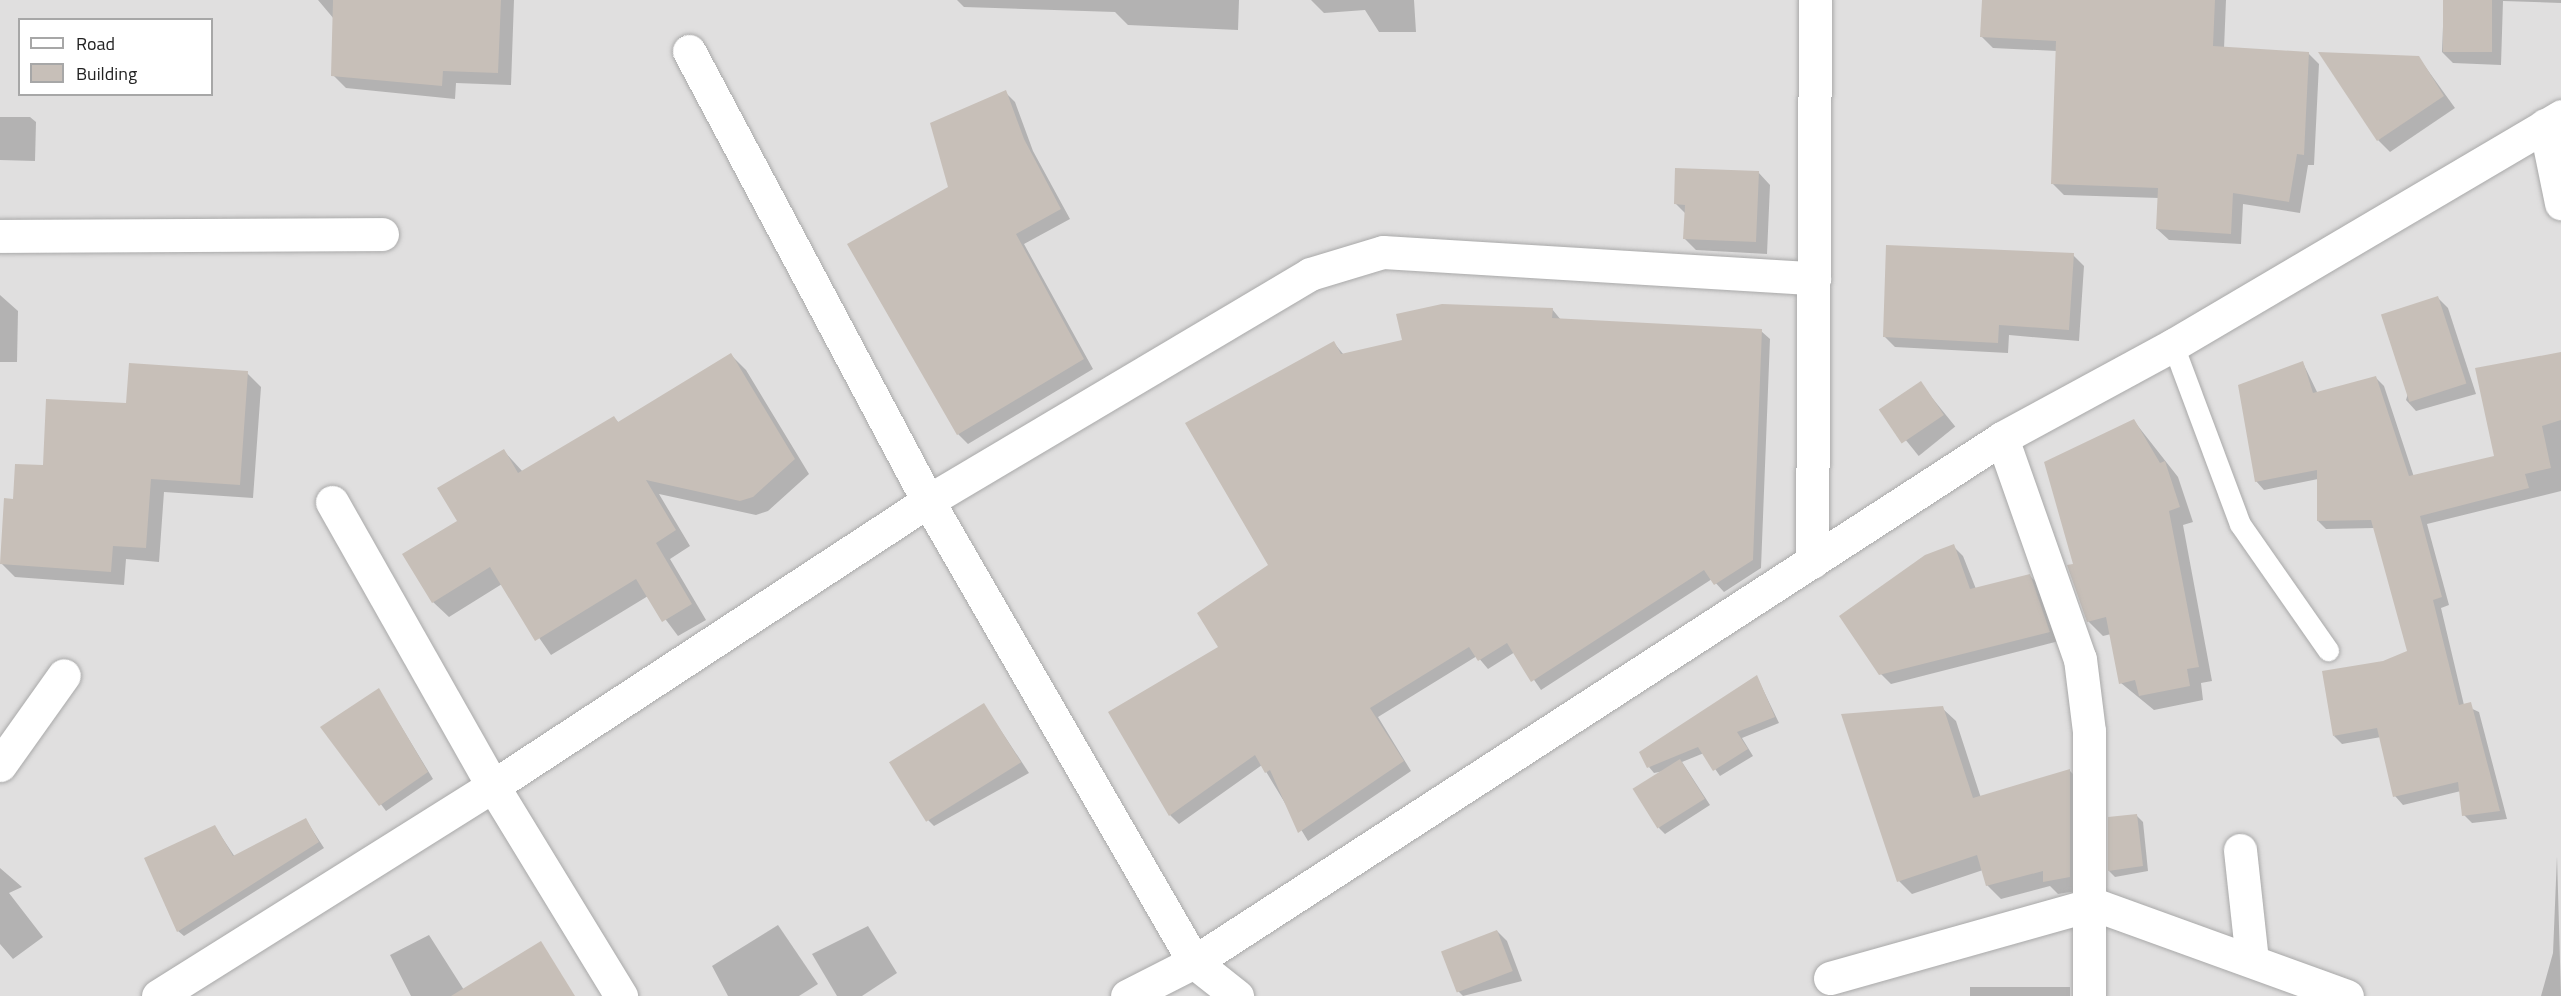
<!DOCTYPE html>
<html>
<head>
<meta charset="utf-8">
<style>
  body { margin:0 }
  #map { position:relative; width:2561px; height:996px; overflow:hidden; background:#f2efe9; font-family:"Titillium Web",sans-serif }
  div>[style] { position:absolute }
  [style*='--x'] { left:calc(var(--x)*1px); top:calc(var(--y)*1px); width:calc(var(--w)*1px); rotate:calc(var(--a)*1deg) }
  .residential>* { inset:0; background:#e0dfdf }
  .shadow>* { inset:0; background:#0003; transform-origin:0 0 }
  .building>* { inset:0; background:#c7bfb8; transform-origin:0 0 }
  .roads { filter:drop-shadow(0 0 2px #a9a9a9) drop-shadow(0 0 2px #a9a9a9) }
  .lane>* { height:21px; margin:-10.5px; padding:0 10.5px; transform-origin:10.5px; border-radius:10.5px; background:#fff }
  .street>* { height:33px; margin:-16.5px; padding:0 16.5px; transform-origin:16.5px; border-radius:16.5px; background:#fff }
  span { translate:-50% -50%; white-space:nowrap; text-align:center; line-height:1.15; -webkit-text-stroke:4.5px #fff; paint-order:stroke }
  .legend { position:absolute; left:18px; top:18px; width:195px; height:78px; box-sizing:border-box; background:#fff; border:2px solid #a7a7a7; margin:0; padding:8px 10px; list-style:none; font-size:18px; color:#222 }
  .legend li { display:flex; align-items:center; gap:12px; height:30px }
  .legend b { width:30px; border:2px solid #a7a7a7 }
</style>
</head>
<body>
<div id="map">
  <div class="residential">
    <i style="clip-path:polygon(evenodd,0 0,2561px 0,2561px 996px,0 996px,0 0,20px 20px,212px 20px,212px 94px,20px 94px,20px 20px)"></i>
  </div>
  <div class="shadow">
    <i style="clip-path:polygon(318px 0,514px 0,511px 85px,456px 83px,455px 99px,346px 88px,333px 75px,334px 19px)"></i>
    <i style="clip-path:polygon(957px 0,1239px 0,1238px 30px,1128px 25px,1115px 12px,964px 7px)"></i>
    <i style="clip-path:polygon(1311px 0,1414px 0,1416px 32px,1379px 32px,1365px 10px,1324px 13px)"></i>
    <i style="clip-path:polygon(1983px 0,2226px 0,2224px 49px,2308px 53px,2319px 64px,2314px 165px,2308px 165px,2300px 213px,2243px 204px,2241px 244px,2169px 240px,2157px 229px,2159px 198px,2064px 195px,2052px 183px,2057px 51px,1993px 48px,1981px 36px)"></i>
    <i style="clip-path:polygon(2444px 0,2561px 0,2561px 3px,2503px 1px,2501px 65px,2453px 63px,2442px 52px)"></i>
    <i style="clip-path:polygon(2419px 58px,2455px 108px,2390px 152px,2378px 140px)"></i>
    <i style="clip-path:polygon(1005px 92px,1015px 102px,1033px 151px,1070px 219px,1024px 244px,1093px 369px,968px 444px,958px 434px)"></i>
    <i style="clip-path:polygon(0 117px,30px 117px,36px 122px,35px 161px,0 160px)"></i>
    <i style="clip-path:polygon(1758px 172px,1770px 185px,1767px 254px,1696px 250px,1684px 238px,1686px 214px,1676px 204px)"></i>
    <i style="clip-path:polygon(2073px 255px,2084px 266px,2079px 341px,2009px 335px,2008px 353px,1895px 347px,1884px 336px)"></i>
    <i style="clip-path:polygon(0 295px,18px 311px,17px 362px,0 362px)"></i>
    <i style="clip-path:polygon(2437px 297px,2448px 308px,2476px 394px,2416px 411px,2406px 400px)"></i>
    <i style="clip-path:polygon(1552px 309px,1561px 320px,1761px 331px,1770px 339px,1761px 568px,1724px 592px,1712px 579px,1541px 690px,1515px 652px,1488px 669px,1477px 656px,1378px 717px,1411px 771px,1308px 841px,1262px 765px,1179px 824px,1170px 815px,1220px 647px,1269px 566px,1334px 343px,1344px 355px)"></i>
    <i style="clip-path:polygon(2561px 354px,2561px 491px,2427px 524px,2449px 605px,2441px 608px,2464px 705px,2479px 712px,2507px 819px,2472px 823px,2464px 815px,2461px 791px,2403px 805px,2395px 796px,2381px 737px,2342px 744px,2334px 736px,2383px 663px,2409px 652px,2375px 528px,2326px 529px,2318px 521px,2318px 479px,2264px 490px,2256px 481px,2303px 363px,2318px 394px,2376px 378px,2384px 386px,2414px 477px,2496px 457px)"></i>
    <i style="clip-path:polygon(731px 355px,746px 370px,809px 474px,768px 511px,756px 515px,659px 494px,690px 546px,670px 559px,706px 620px,678px 636px,648px 596px,551px 655px,502px 584px,449px 617px,433px 602px,459px 522px,503px 450px,523px 472px,614px 418px,619px 423px)"></i>
    <i style="clip-path:polygon(247px 373px,261px 387px,253px 498px,164px 492px,159px 562px,126px 559px,124px 585px,15px 577px,1px 563px,14px 500px,45px 467px,127px 404px)"></i>
    <i style="left:1920px;top:383px;width:56px;height:47px;rotate:51deg"></i>
    <i style="clip-path:polygon(2134px 421px,2178px 477px,2193px 522px,2183px 525px,2212px 681px,2201px 683px,2203px 700px,2154px 710px,2121px 683px,2111px 634px,2103px 636px,2088px 621px,2075px 565px)"></i>
    <i style="clip-path:polygon(1953px 546px,1963px 556px,1976px 589px,2030px 576px,2040px 586px,2059px 641px,1891px 684px,1881px 674px)"></i>
    <i style="clip-path:polygon(1757px 677px,1779px 723px,1742px 738px,1753px 756px,1720px 776px,1704px 753px,1682px 762px,1710px 805px,1665px 834px,1659px 828px,1664px 771px,1654px 773px,1649px 767px)"></i>
    <i style="clip-path:polygon(379px 690px,433px 779px,386px 811px,323px 727px)"></i>
    <i style="clip-path:polygon(984px 705px,1029px 773px,934px 826px,925px 817px)"></i>
    <i style="clip-path:polygon(1942px 708px,1956px 721px,1981px 798px,2070px 771px,2083px 784px,2083px 890px,2058px 894px,2050px 886px,2001px 899px,1987px 885px,1983px 870px,1912px 894px,1899px 881px)"></i>
    <i style="clip-path:polygon(2137px 816px,2143px 822px,2148px 871px,2115px 877px,2109px 871px)"></i>
    <i style="clip-path:polygon(306px 820px,324px 848px,184px 936px,178px 931px,215px 827px,235px 857px)"></i>
    <i style="clip-path:polygon(2557px 856px,2561px 996px,2541px 996px,2553px 953px)"></i>
    <i style="clip-path:polygon(0 868px,22px 887px,9px 893px,43px 937px,13px 959px,0 944px)"></i>
    <i style="clip-path:polygon(778px 925px,818px 984px,799px 996px,728px 996px,712px 966px)"></i>
    <i style="clip-path:polygon(868px 926px,897px 973px,862px 996px,837px 996px,812px 954px)"></i>
    <i style="clip-path:polygon(1497px 931px,1507px 941px,1522px 981px,1463px 996px,1456px 989px)"></i>
    <i style="clip-path:polygon(429px 935px,464px 990px,541px 943px,573px 996px,411px 996px,390px 955px)"></i>
    <i style="left:1970px;top:987px;width:100px;height:9px"></i>
  </div>
  <div class="building">
    <i style="clip-path:polygon(333px 0,501px 0,498px 73px,443px 71px,442px 86px,331px 76px)"></i>
    <i style="clip-path:polygon(1982px 0,2215px 0,2213px 46px,2309px 52px,2304px 155px,2297px 154px,2289px 202px,2233px 193px,2231px 234px,2156px 229px,2158px 188px,2051px 184px,2056px 41px,1980px 37px)"></i>
    <i style="left:2443px;top:0;width:49px;height:52px"></i>
    <i style="clip-path:polygon(2318px 52px,2419px 56px,2444px 96px,2377px 141px)"></i>
    <i style="clip-path:polygon(1006px 90px,1024px 139px,1061px 209px,1016px 234px,1084px 359px,957px 435px,847px 244px,948px 187px,930px 123px)"></i>
    <i style="clip-path:polygon(1675px 168px,1759px 171px,1756px 242px,1683px 239px,1685px 205px,1674px 204px)"></i>
    <i style="clip-path:polygon(1886px 245px,2074px 253px,2069px 330px,1999px 325px,1998px 343px,1883px 337px)"></i>
    <i style="left:2438px;top:296px;width:92px;height:60px;rotate:72deg"></i>
    <i style="clip-path:polygon(1442px 304px,1553px 308px,1552px 318px,1762px 329px,1753px 560px,1714px 585px,1704px 570px,1531px 682px,1507px 643px,1478px 661px,1469px 647px,1370px 708px,1404px 761px,1298px 833px,1270px 770px,1265px 773px,1255px 755px,1169px 816px,1108px 712px,1218px 647px,1197px 613px,1268px 565px,1185px 423px,1334px 341px,1341px 354px,1402px 340px,1396px 314px)"></i>
    <i style="clip-path:polygon(2561px 352px,2561px 420px,2542px 426px,2551px 468px,2525px 474px,2529px 488px,2420px 516px,2442px 597px,2433px 600px,2459px 705px,2471px 702px,2500px 811px,2462px 816px,2458px 782px,2393px 797px,2377px 728px,2333px 736px,2322px 671px,2383px 661px,2407px 651px,2371px 520px,2317px 521px,2317px 470px,2255px 482px,2238px 385px,2303px 361px,2313px 393px,2376px 376px,2409px 476px,2494px 456px,2475px 368px)"></i>
    <i style="clip-path:polygon(731px 353px,795px 459px,753px 497px,740px 501px,646px 480px,676px 530px,656px 543px,692px 604px,662px 622px,636px 579px,535px 641px,490px 567px,432px 603px,402px 554px,457px 521px,437px 488px,504px 449px,518px 473px,614px 416px,618px 422px)"></i>
    <i style="clip-path:polygon(129px 363px,248px 371px,240px 485px,151px 479px,146px 548px,113px 546px,111px 572px,0 564px,4px 498px,13px 499px,15px 464px,43px 465px,46px 399px,126px 403px)"></i>
    <i style="left:1921px;top:381px;width:41px;height:51px;rotate:56deg"></i>
    <i style="clip-path:polygon(2134px 419px,2160px 463px,2165px 461px,2180px 507px,2169px 511px,2199px 667px,2187px 669px,2190px 686px,2139px 696px,2135px 680px,2119px 684px,2106px 617px,2087px 622px,2067px 565px,2073px 564px,2044px 462px)"></i>
    <i style="clip-path:polygon(1954px 544px,1970px 589px,2030px 574px,2050px 632px,1879px 675px,1839px 616px,1925px 555px)"></i>
    <i style="clip-path:polygon(1757px 675px,1775px 717px,1737px 732px,1748px 749px,1713px 771px,1698px 747px,1647px 768px,1639px 752px)"></i>
    <i style="clip-path:polygon(379px 688px,428px 772px,379px 806px,320px 727px)"></i>
    <i style="left:984px;top:703px;width:70px;height:112px;rotate:58deg"></i>
    <i style="clip-path:polygon(1943px 706px,1973px 798px,2070px 769px,2070px 877px,2043px 882px,2043px 871px,1986px 886px,1977px 855px,1897px 882px,1841px 714px)"></i>
    <i style="left:1680px;top:759px;width:47px;height:56px;rotate:58deg"></i>
    <i style="clip-path:polygon(2137px 814px,2143px 866px,2108px 871px,2108px 817px)"></i>
    <i style="clip-path:polygon(306px 818px,319px 842px,177px 932px,144px 858px,215px 825px,233px 856px)"></i>
    <i style="left:1497px;top:930px;width:44px;height:60px;rotate:69deg"></i>
    <i style="clip-path:polygon(541px 941px,575px 996px,451px 996px)"></i>
  </div>
  <div class="roads">
    <div class="lane">
      <i style="--x:2173;--y:345;--w:191;--a:69.5"></i>
      <i style="--x:2240;--y:524;--w:154;--a:55.1"></i>
    </div>
    <div class="street">
      <i style="--x:689;--y:51;--w:510;--a:62.03"></i>
      <i style="--x:928;--y:501;--w:532;--a:60.01"></i>
      <i style="--x:1194;--y:962;--w:55;--a:38.3"></i>
      <i style="--x:2545;--y:125;--w:80;--a:78.4"></i>
      <i style="--x:0;--y:236;--w:382;--a:-0.3"></i>
      <i style="--x:2002;--y:438;--w:234;--a:70.6"></i>
      <i style="--x:2080;--y:659;--w:73;--a:82.9"></i>
      <i style="--x:2089;--y:731;--w:265;--a:90"></i>
      <i style="--x:332;--y:502;--w:326;--a:60.5"></i>
      <i style="--x:493;--y:786;--w:246;--a:58.6"></i>
      <i style="--x:1812;--y:562;--w:562;--a:-89.69"></i>
      <i style="--x:0;--y:765;--w:110;--a:-54.6"></i>
      <i style="--x:2240;--y:850;--w:111;--a:83.8"></i>
      <i style="--x:1830;--y:978;--w:273;--a:-15.7"></i>
      <i style="--x:2093;--y:904;--w:270;--a:19.9"></i>
      <i style="--x:158;--y:996;--w:395;--a:-32.1"></i>
      <i style="--x:493;--y:786;--w:520;--a:-33.23"></i>
      <i style="--x:928;--y:501;--w:444;--a:-30.7"></i>
      <i style="--x:1310;--y:274;--w:76;--a:-16.8"></i>
      <i style="--x:1383;--y:252;--w:432;--a:3.5"></i>
      <i style="--x:1127;--y:996;--w:75;--a:-26.9"></i>
      <i style="--x:1194;--y:962;--w:963;--a:-32.96"></i>
      <i style="--x:2002;--y:438;--w:195;--a:-28.5"></i>
      <i style="--x:2173;--y:345;--w:451;--a:-30.5"></i>
    </div>
  </div>
  <ul class="legend">
  <li><b style="height:8px;background:#fff"></b>Road</li>
  <li><b style="height:16px;background:#c7bfb8"></b>Building</li>
  </ul>
</div>
</body>
</html>
